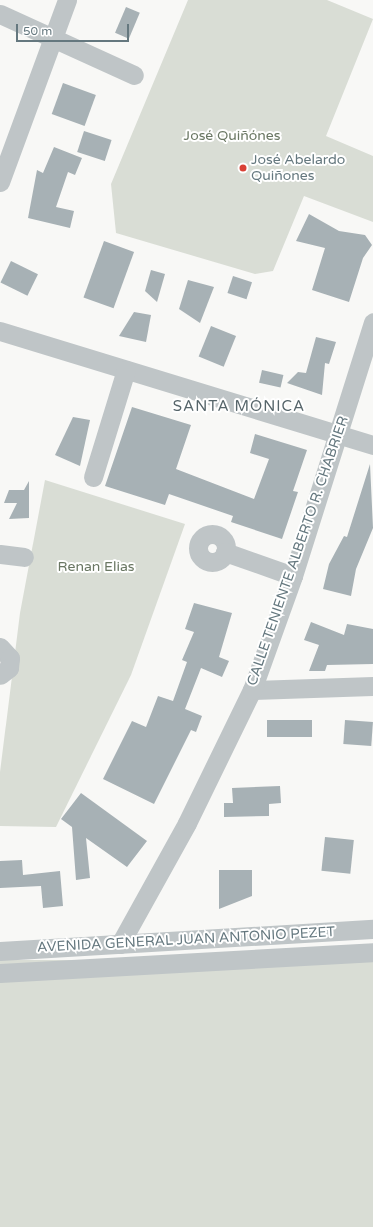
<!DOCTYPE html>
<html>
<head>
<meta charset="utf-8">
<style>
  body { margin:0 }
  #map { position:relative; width:373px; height:1227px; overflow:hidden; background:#f8f8f6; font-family:"Varela Round",sans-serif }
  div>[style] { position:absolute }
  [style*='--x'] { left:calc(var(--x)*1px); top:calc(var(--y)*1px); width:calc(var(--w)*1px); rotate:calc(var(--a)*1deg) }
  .green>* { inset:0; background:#d9ddd5; transform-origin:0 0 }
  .building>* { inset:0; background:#a7b1b5; transform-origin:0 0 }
  .minor>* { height:19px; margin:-9.5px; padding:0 9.5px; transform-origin:9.5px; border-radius:9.5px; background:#bfc5c7 }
  .minor>.ring { margin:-9.5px; padding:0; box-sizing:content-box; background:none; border:19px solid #bfc5c7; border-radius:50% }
  .dots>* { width:11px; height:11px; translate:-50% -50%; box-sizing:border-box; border:2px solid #fff; border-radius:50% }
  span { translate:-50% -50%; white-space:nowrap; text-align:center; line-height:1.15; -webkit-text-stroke:4px #fff; paint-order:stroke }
  .park-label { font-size:14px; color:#6a7763 }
  .poi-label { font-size:14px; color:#65787f }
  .left { translate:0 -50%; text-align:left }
  .street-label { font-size:14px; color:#65787f }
  .neighbourhood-label { font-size:15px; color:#56656a; letter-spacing:1px }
  .scale { position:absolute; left:16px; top:24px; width:113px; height:18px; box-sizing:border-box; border:2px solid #65787f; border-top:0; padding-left:5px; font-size:12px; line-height:14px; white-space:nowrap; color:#65787f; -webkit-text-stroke:3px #fff; paint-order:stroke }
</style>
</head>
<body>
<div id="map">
  <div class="green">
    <i style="clip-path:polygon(188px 0,327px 0,373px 19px,326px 136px,373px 156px,373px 222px,304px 196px,273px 271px,255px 274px,116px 233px,111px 184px)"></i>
    <i style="clip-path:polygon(45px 480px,185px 524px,131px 675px,56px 827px,0 826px,0 772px,20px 613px)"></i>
    <i style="left:373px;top:960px;width:267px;height:374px;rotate:90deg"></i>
  </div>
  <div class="building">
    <i style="left:126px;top:7px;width:15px;height:28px;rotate:23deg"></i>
    <i style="left:63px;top:83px;width:35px;height:33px;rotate:20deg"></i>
    <i style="left:84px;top:131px;width:29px;height:22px;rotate:18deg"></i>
    <i style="clip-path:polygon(54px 147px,82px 158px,75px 175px,68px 172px,56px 207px,74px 211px,70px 228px,28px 218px,37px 170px,43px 173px)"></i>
    <i style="clip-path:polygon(309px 214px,339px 231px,365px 235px,372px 245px,363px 258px,349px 302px,312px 290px,325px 248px,296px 241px)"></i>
    <i style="left:104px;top:241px;width:32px;height:60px;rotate:20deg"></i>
    <i style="left:11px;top:261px;width:30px;height:24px;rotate:26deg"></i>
    <i style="clip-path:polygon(151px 270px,165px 274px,157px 302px,145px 291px)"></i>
    <i style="left:233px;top:276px;width:20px;height:18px;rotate:18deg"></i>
    <i style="clip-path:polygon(188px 280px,214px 287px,200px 323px,179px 309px)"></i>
    <i style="clip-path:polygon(134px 312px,151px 315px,146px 342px,119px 336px)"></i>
    <i style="left:211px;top:326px;width:27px;height:33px;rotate:22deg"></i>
    <i style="clip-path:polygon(316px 337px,336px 342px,329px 364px,325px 363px,322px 395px,287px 383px,298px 372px,306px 373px)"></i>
    <i style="left:262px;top:370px;width:22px;height:13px;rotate:13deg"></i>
    <i style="clip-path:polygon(132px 407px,191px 425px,176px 469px,254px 499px,269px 459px,250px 453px,255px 434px,307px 450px,293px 491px,298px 492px,282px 539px,231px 522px,233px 516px,169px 494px,165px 505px,105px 486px)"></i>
    <i style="clip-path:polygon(73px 417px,90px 420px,80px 466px,55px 455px)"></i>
    <i style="clip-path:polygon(370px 464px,373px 528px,356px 569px,351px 596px,323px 589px,329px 564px,344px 536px,347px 537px)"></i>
    <i style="clip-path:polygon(29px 481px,29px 518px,9px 519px,17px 503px,4px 503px,9px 490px,24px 490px)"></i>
    <i style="clip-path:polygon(194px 603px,232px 613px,219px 657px,229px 661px,222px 677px,201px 668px,185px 709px,202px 716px,196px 732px,191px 730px,154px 804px,103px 779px,132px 721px,146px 727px,158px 696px,173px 701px,187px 662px,182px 660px,194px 632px,185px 629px)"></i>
    <i style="clip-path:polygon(311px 622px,344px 635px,347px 624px,373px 629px,373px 664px,327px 665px,325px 671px,309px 671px,319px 645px,304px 640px)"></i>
    <i style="left:267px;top:720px;width:45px;height:17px"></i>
    <i style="left:345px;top:720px;width:28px;height:24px;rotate:4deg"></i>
    <i style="clip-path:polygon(280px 786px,281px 803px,269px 804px,269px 816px,224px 817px,224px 803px,233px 803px,232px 788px)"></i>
    <i style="clip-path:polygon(81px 793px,147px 841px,127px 867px,86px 838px,90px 878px,76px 880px,72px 827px,61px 819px)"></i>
    <i style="left:325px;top:837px;width:29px;height:34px;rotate:6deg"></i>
    <i style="clip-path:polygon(22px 860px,23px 875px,60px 871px,63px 906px,43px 908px,41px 886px,0 888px,0 861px)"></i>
    <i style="clip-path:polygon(219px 870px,252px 870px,252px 896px,219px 909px)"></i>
  </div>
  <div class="minor">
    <i style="--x:0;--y:14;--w:147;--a:24.5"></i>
    <i style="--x:0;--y:182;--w:194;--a:-69.8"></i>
    <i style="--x:0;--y:331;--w:390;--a:17"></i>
    <i style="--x:93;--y:477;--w:112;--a:-72.9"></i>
    <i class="ring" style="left:198px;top:534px;width:9px;height:9px"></i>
    <i style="--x:225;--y:552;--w:72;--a:19.4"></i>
    <i style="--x:0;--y:554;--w:24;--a:7"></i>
    <i style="--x:0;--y:647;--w:15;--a:48"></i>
    <i style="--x:10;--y:658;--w:10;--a:96"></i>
    <i style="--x:9;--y:668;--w:11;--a:142"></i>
    <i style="--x:252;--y:690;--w:121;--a:-1.9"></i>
    <i style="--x:120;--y:944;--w:138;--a:-61"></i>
    <i style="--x:187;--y:823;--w:148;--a:-64"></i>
    <i style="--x:252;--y:690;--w:121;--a:-70.2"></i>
    <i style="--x:293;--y:576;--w:266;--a:-72.5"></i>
    <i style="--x:0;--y:951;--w:374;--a:-3.4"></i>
    <i style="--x:0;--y:973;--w:374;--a:-3.2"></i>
  </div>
  <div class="dots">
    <i style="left:243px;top:168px;background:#d94035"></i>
  </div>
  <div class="park-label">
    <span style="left:232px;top:136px">José Quiñónes</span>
    <span style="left:96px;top:567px">Renan Elias</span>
  </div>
  <div class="poi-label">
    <span class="left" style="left:251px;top:168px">José Abelardo<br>Quiñones</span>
  </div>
  <div class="street-label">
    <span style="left:298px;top:551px;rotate:-71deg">CALLE TENIENTE ALBERTO R. CHABRIER</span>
    <span style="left:186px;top:940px;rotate:-3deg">AVENIDA GENERAL JUAN ANTONIO PEZET</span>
  </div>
  <div class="neighbourhood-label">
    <span style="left:239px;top:407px">SANTA MÓNICA</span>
  </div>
  <div class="scale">50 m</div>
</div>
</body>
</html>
